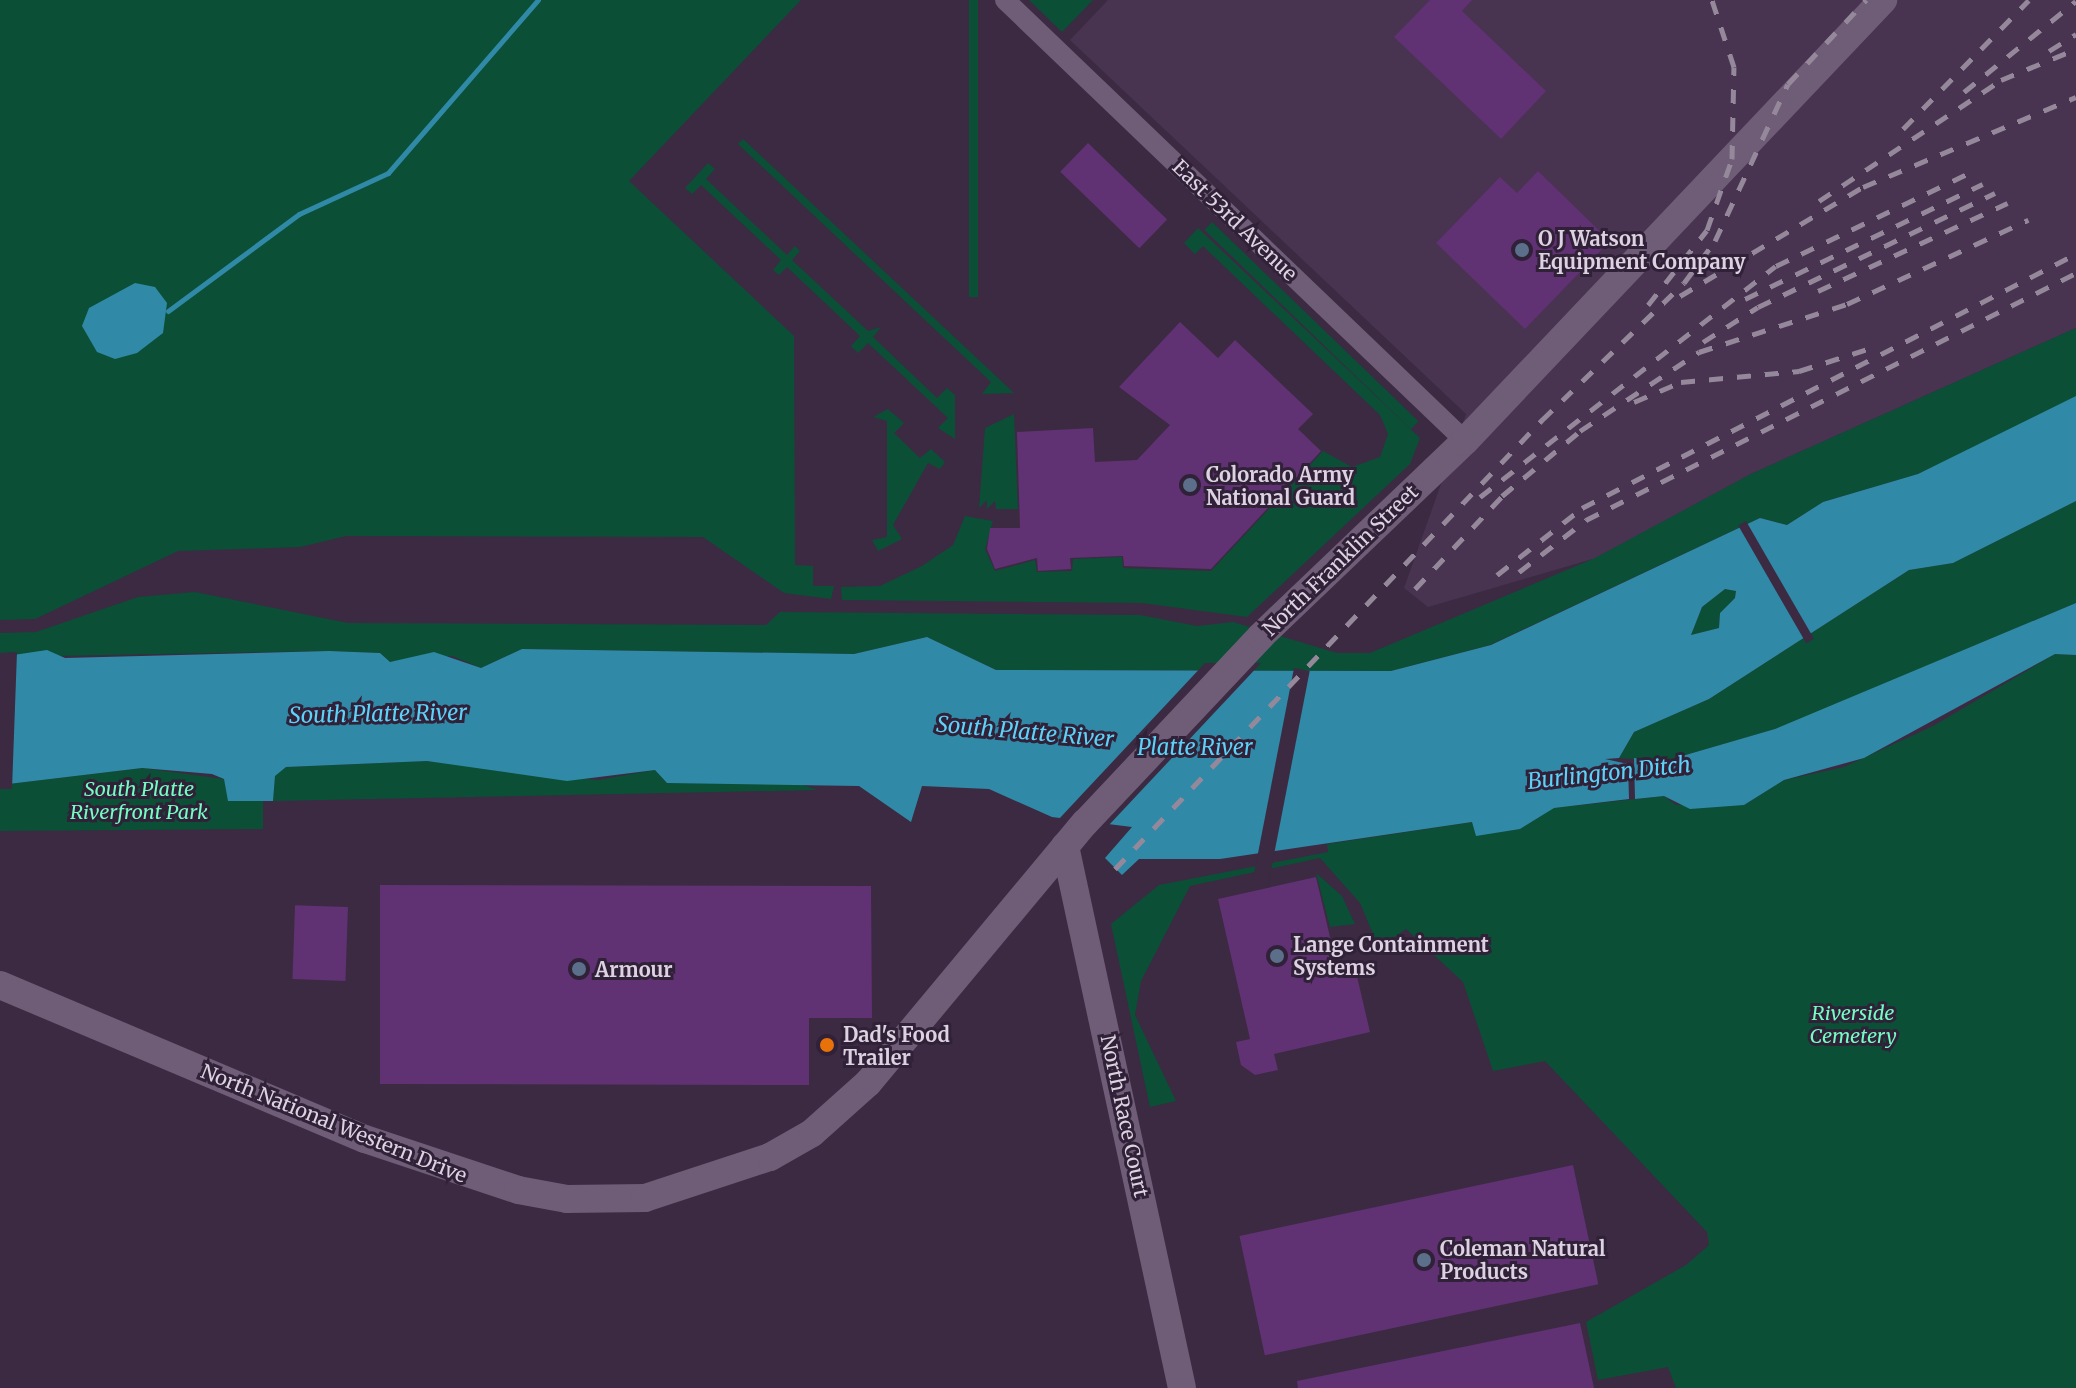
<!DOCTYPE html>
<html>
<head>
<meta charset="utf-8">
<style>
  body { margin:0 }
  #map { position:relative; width:2076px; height:1388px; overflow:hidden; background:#3b2a42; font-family:Merriweather,serif }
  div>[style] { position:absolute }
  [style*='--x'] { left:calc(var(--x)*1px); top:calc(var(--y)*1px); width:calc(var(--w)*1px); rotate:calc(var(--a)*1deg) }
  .built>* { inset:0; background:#483351 }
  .green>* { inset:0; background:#0b4f37; transform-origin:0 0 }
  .water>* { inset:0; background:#308aa7 }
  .pier>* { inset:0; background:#3b2a42; transform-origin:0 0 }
  .stream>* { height:5px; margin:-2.5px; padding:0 2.5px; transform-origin:2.5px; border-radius:2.5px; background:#308aa7 }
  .building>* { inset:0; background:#603173; transform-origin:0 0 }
  .street>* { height:20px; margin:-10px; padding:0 10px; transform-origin:10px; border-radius:10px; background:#6f5c77 }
  .secondary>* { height:28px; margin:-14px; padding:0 14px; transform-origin:14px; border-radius:14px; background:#6f5c77 }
  .rail>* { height:5px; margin-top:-2.5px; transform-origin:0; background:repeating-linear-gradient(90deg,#95889b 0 14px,transparent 0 28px) }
  .dots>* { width:22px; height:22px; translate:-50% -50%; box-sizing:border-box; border:4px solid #312138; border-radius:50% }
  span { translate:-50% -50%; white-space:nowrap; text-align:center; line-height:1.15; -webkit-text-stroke:6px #312138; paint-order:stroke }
  .street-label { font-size:20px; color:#dcd2e1 }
  .poi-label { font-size:20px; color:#dcd2e1; font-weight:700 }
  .left { translate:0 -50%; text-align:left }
  .park-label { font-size:20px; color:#73fdc3; font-style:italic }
  .water-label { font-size:22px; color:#5dd2f8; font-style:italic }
</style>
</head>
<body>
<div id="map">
  <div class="built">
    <i style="clip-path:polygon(1108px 0,2076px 0,2076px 328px,1751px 474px,1596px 558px,1428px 607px,1404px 588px,1466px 414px,1070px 40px)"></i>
  </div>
  <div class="green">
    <i style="clip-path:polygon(0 0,801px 0,629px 181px,794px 336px,795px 565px,813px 566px,813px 586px,834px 586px,831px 599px,784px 593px,703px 537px,346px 536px,300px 547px,178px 551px,35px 619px,0 620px)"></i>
    <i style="left:969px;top:0;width:9px;height:297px"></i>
    <i style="clip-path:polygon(1029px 0,1093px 0,1062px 32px)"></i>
    <i style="clip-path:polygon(743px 139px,1014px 393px,982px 394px,991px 382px,738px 144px)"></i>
    <i style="clip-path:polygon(708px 163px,715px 169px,706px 179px,787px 255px,795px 246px,800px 251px,792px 260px,868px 331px,881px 327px,873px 337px,937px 398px,947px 388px,955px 395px,955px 439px,938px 428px,948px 418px,868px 343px,858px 353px,851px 346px,860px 336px,787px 267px,779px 275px,773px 270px,781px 260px,701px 185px,692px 194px,685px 188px)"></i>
    <i style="left:1212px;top:222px;width:287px;height:11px;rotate:44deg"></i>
    <i style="clip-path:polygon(1198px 228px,1420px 438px,1410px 464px,1247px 617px,1142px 603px,842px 600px,841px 587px,880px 586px,922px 566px,953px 545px,965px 516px,993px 521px,985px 549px,995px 571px,1035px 560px,1037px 572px,1072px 571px,1073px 559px,1122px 557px,1123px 568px,1211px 571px,1323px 451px,1352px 467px,1380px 457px,1388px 434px,1380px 415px,1203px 246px,1195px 254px,1184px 243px)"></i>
    <i style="clip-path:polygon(2076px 328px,2076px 396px,2039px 417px,1918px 474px,1823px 502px,1787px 525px,1760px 518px,1490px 645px,1391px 671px,996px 670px,927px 637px,854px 654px,522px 649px,481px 668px,452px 656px,390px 662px,380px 653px,329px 651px,0 657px,0 633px,36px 632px,138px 597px,195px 592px,348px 623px,766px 625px,780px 612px,1140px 615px,1197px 626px,1233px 622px,1337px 653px,1370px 653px,1595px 558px,1751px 474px)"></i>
    <i style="clip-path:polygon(888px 409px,904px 423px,894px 433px,920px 458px,931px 449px,945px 462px,940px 469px,928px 463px,893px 525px,902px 539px,878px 551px,872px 540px,887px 537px,887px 421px,873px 417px)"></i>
    <i style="clip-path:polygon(1014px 414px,1018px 509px,996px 509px,995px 501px,987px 509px,987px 500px,979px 508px,985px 428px)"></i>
    <i style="clip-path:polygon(2076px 501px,2076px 603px,1776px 729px,1665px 761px,1619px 758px,1634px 732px,1709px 699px,1909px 570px,1953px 563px)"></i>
    <i style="clip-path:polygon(1725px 589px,1736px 591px,1735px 598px,1720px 613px,1719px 628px,1691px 635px,1702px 607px)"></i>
    <i style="clip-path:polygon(2055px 654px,2076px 655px,2076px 1388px,1676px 1388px,1668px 1367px,1598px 1380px,1586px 1322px,1686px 1265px,1709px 1245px,1707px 1232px,1545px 1061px,1493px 1071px,1463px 982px,1406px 929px,1379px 948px,1360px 903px,1320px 858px,1190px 886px,1141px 981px,1135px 1015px,1176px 1101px,1150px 1107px,1111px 924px,1159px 885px,1328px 852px,1327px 844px,1473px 822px,1476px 835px,1520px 829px,1553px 808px,1664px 796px,1676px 805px,1744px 805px,1784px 780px,1844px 767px,1933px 726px)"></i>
    <i style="clip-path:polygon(427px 761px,598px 780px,655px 770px,667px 783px,793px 782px,818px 790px,273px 801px,275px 775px,286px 767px)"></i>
    <i style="clip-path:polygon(142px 768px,224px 779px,229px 801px,263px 801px,263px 829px,0 831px,0 785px)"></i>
    <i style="clip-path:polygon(1316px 873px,1342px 896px,1355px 924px,1330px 927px)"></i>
  </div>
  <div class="water">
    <i style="clip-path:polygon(135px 283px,155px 287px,167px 303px,163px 333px,137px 353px,115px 359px,97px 352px,82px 326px,89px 308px)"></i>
    <i style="clip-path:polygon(evenodd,2076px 396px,2076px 501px,1953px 563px,1909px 570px,1709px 699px,1634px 732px,1619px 758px,1605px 759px,1628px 764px,1629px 799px,1554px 808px,1520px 829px,1476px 836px,1472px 822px,1220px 859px,1139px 859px,1122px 875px,1105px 858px,1132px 827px,1052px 817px,989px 789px,922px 786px,911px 822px,859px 786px,667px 783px,655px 770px,567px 781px,427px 761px,286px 767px,275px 776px,273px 801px,228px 801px,224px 779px,212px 774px,142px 768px,0 785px,0 657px,47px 650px,65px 658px,329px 651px,380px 653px,390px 662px,434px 652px,481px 668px,522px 649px,854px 654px,927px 637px,996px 670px,1391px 671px,1491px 645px,1760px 518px,1787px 525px,1823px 502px,1918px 474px,2076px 396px,1725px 589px,1736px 591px,1735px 598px,1720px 613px,1719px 628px,1691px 635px,1702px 607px,1725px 589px)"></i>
    <i style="clip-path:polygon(2076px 603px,2076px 655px,2055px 654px,1864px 758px,1784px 780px,1744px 805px,1690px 809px,1664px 796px,1635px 799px,1634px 758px,1665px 761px,1775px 729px)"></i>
  </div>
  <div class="pier">
    <i style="left:1746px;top:521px;width:136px;height:9px;rotate:60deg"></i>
    <i style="clip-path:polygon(17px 652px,12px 789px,0 789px,0 653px)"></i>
    <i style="clip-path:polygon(1205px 663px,1261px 663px,1109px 825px,1058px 820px)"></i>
    <i style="left:1294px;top:668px;width:16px;height:269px;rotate:11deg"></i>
  </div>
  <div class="stream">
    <i style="--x:168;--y:311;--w:163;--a:-36.5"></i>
    <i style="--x:299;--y:214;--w:98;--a:-24.7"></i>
    <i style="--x:388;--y:173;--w:229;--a:-49.1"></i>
  </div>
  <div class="building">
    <i style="clip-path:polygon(1430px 0,1472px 0,1462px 11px,1546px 91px,1501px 139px,1394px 37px)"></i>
    <i style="left:1088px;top:143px;width:110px;height:40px;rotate:44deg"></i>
    <i style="clip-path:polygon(1538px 171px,1610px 241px,1525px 329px,1436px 243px,1500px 177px,1517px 193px)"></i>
    <i style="clip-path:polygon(1180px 322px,1218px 358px,1235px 340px,1313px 414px,1298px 429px,1321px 451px,1211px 569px,1124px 566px,1123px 556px,1070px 558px,1071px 569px,1038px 571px,1037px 558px,995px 569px,987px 549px,990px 528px,1020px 528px,1017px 432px,1093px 428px,1095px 462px,1137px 460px,1170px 425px,1119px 387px)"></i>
    <i style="clip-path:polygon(1316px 877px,1339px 976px,1356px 972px,1370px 1032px,1274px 1054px,1278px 1070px,1255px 1075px,1241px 1065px,1236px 1042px,1250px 1039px,1218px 899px)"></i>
    <i style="clip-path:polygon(380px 885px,871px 886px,872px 1018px,809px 1018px,809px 1085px,380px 1084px)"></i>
    <i style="left:348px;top:907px;width:74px;height:53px;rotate:92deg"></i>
    <i style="left:1573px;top:1165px;width:122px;height:341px;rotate:78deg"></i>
    <i style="clip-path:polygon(1580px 1323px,1594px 1388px,1298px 1388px,1297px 1381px)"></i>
  </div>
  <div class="street">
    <i style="--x:1005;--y:0;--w:637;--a:43.79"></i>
  </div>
  <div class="secondary">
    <i style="--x:1065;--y:846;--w:554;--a:77.82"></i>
    <i style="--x:0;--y:985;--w:396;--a:22.9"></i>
    <i style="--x:365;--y:1139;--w:161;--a:18.4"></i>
    <i style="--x:518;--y:1190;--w:50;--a:10.4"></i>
    <i style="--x:567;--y:1199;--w:78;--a:-0.7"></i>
    <i style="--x:645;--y:1198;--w:132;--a:-18.2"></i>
    <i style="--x:770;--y:1157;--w:48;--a:-29.7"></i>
    <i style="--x:812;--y:1133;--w:75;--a:-41.8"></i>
    <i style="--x:868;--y:1083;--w:339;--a:-50.2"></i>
    <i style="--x:1085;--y:823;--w:257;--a:-46.7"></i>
    <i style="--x:1261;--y:636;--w:282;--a:-43.7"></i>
    <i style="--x:1465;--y:441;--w:608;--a:-46.53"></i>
  </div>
  <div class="rail">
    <i style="--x:2049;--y:51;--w:32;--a:-32"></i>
    <i style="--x:1964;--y:92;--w:144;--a:-39.1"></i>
    <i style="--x:1903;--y:129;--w:180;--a:-45.7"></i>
    <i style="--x:1819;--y:201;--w:219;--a:-33.6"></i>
    <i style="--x:2001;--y:80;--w:81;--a:-22.5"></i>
    <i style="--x:1818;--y:291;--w:209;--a:-24.9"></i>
    <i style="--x:1680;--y:296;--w:213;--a:-30.8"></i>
    <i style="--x:1863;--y:187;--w:231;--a:-22.9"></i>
    <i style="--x:1745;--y:299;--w:264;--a:-25.8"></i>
    <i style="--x:1648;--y:305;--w:95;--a:-51.8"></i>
    <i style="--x:1707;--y:230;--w:75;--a:-70.6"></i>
    <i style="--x:1732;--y:159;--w:92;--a:-88.8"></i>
    <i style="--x:1734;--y:67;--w:71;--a:-108.2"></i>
    <i style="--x:1703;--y:342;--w:65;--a:-32.5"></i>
    <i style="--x:1758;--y:307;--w:263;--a:-25.7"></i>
    <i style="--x:1634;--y:402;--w:51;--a:-23.1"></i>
    <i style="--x:1681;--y:382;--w:119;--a:-5.3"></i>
    <i style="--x:1799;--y:371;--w:79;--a:-17.7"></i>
    <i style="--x:1502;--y:496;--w:102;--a:-39.8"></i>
    <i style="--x:1580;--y:431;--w:143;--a:-33.6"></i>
    <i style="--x:1699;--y:352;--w:156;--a:-18"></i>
    <i style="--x:1847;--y:304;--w:200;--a:-24.9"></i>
    <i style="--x:1480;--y:497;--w:375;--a:-38"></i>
    <i style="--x:1776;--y:266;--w:216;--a:-25.7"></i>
    <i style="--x:1519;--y:572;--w:85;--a:-37.8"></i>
    <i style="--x:1586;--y:520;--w:549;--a:-26.75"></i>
    <i style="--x:1497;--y:575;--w:108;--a:-38.2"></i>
    <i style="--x:1582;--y:508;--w:547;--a:-27.22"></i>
    <i style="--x:1415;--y:589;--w:136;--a:-46.8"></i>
    <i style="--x:1115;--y:869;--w:620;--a:-46.44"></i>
    <i style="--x:1542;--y:420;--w:197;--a:-44"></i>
    <i style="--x:1684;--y:283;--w:52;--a:-53.6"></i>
    <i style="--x:1715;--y:241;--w:173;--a:-65.1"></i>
    <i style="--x:1788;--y:84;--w:115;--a:-47.1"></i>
  </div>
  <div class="dots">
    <i style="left:1522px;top:250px;background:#5c6f8a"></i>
    <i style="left:1190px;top:485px;background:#5c6f8a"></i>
    <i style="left:1277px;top:956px;background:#5c6f8a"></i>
    <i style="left:579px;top:969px;background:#5c6f8a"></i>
    <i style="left:827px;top:1045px;background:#e8710a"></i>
    <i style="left:1424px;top:1260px;background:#5c6f8a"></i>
  </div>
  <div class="street-label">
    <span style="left:1235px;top:220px;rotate:44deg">East 53rd Avenue</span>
    <span style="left:1340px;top:560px;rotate:-44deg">North Franklin Street</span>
    <span style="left:1125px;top:1116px;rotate:78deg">North Race Court</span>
    <span style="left:334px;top:1123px;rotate:22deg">North National Western Drive</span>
  </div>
  <div class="poi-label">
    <span class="left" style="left:1538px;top:250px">O J Watson<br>Equipment Company</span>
    <span class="left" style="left:1206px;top:486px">Colorado Army<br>National Guard</span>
    <span class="left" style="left:1293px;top:956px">Lange Containment<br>Systems</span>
    <span class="left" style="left:595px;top:969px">Armour</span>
    <span class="left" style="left:843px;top:1046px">Dad's Food<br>Trailer</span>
    <span class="left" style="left:1440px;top:1260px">Coleman Natural<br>Products</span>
  </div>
  <div class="park-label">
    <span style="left:139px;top:800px">South Platte<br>Riverfront Park</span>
    <span style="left:1853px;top:1024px">Riverside<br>Cemetery</span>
  </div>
  <div class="water-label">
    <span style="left:378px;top:714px;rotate:-1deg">South Platte River</span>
    <span style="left:1025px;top:732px;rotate:5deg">South Platte River</span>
    <span style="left:1195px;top:748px">Platte River</span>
    <span style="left:1609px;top:773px;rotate:-6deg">Burlington Ditch</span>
  </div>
</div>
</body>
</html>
